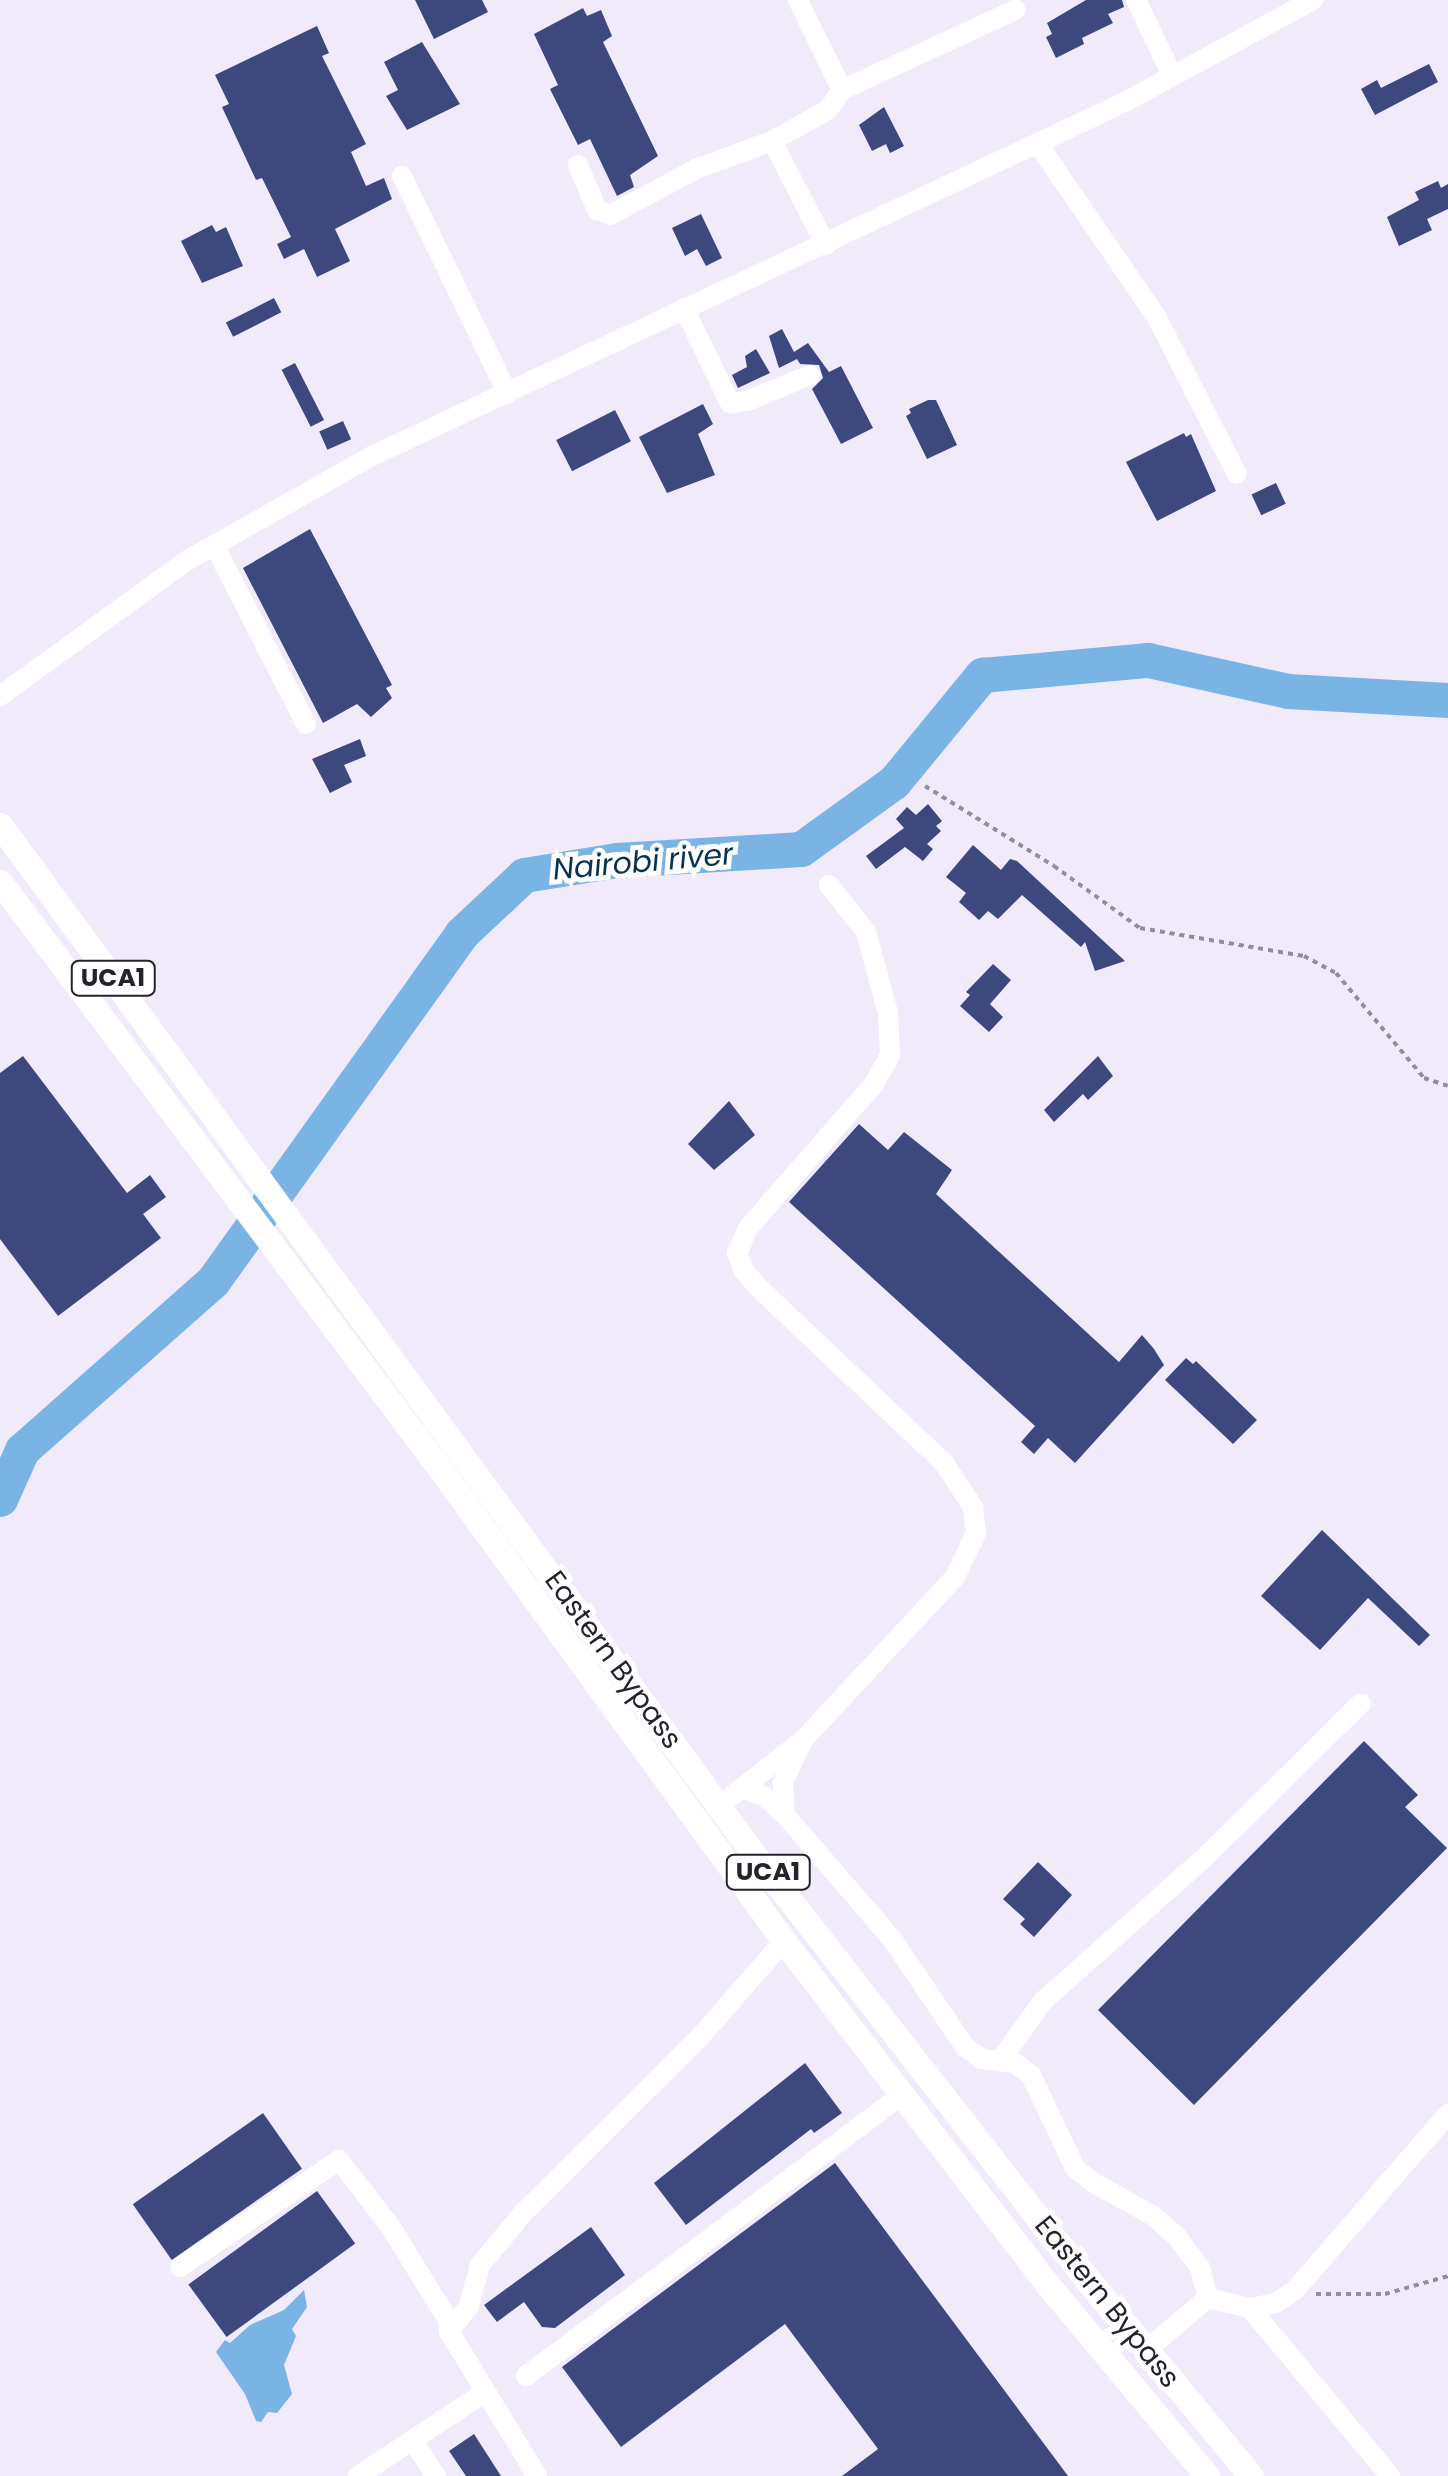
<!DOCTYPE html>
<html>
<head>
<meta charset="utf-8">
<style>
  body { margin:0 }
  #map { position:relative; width:1448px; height:2476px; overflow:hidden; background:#f0eafb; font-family:Poppins,sans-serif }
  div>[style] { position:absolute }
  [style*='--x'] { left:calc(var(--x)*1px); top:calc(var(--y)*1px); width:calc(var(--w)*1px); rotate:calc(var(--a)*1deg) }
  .water>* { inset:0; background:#7ab4e5 }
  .river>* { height:35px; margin:-17.5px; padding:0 17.5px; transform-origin:17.5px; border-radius:17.5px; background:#7ab4e5 }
  .building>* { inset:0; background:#3d487f; transform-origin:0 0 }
  .path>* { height:4px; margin-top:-2px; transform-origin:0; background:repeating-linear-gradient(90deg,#928d9a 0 5px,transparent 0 10px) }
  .minor>* { height:20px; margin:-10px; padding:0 10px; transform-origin:10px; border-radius:10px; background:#fff }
  .major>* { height:25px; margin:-12.5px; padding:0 12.5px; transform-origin:12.5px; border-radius:12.5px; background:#fff }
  span { translate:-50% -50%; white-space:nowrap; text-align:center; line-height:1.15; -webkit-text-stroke:10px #fff; paint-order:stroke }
  .shield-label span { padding:2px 8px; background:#fff; border:2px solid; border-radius:8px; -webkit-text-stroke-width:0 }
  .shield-label { font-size:25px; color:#26222c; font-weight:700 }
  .street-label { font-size:28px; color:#26222c }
  .water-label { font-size:30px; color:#063353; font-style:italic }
</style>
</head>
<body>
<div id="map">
  <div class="water">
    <i style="clip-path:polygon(304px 2290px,307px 2307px,292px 2329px,296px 2336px,284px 2365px,292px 2394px,277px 2413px,268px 2412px,261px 2422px,256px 2421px,245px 2394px,216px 2352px,225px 2340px,230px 2343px,250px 2325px,284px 2310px)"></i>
  </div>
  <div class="river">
    <i style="--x:0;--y:1499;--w:54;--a:-65.8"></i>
    <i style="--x:22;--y:1450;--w:255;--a:-41.5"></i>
    <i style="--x:213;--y:1281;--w:427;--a:-54.4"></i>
    <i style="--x:461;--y:934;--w:86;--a:-43.1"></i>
    <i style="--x:524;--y:875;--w:94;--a:-9.2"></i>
    <i style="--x:617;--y:860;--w:184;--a:-3.4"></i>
    <i style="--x:801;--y:849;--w:115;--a:-35.8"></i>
    <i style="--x:894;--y:782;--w:139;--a:-50.6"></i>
    <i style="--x:982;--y:675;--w:167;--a:-5.2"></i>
    <i style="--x:1148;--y:660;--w:143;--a:12.5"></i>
    <i style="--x:1288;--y:691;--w:160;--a:3.2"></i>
  </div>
  <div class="building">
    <i style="clip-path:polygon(415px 0,482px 0,488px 12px,434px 39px)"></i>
    <i style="clip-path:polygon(1086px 0,1122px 0,1124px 7px,1108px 14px,1113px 23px,1082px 38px,1084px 44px,1056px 58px,1046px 37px,1052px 34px,1047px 23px)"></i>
    <i style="clip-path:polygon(583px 8px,587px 16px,601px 10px,612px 36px,603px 42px,658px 156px,630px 175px,634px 187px,617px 196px,590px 139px,578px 145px,550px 89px,558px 85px,534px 34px)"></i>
    <i style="clip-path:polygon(317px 26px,329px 53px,322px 56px,366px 144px,351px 152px,366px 186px,384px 178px,392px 199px,335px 229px,350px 261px,317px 277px,304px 249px,284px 259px,277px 244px,291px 237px,262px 178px,256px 180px,222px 107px,229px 104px,215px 75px)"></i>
    <i style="clip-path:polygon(422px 42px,460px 104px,407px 130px,386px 96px,398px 90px,384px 62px)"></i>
    <i style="clip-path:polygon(1429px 64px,1438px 82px,1375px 115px,1361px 89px,1377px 80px,1381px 88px)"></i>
    <i style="clip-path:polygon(884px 107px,904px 146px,890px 153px,886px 144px,872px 151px,859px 125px)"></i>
    <i style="clip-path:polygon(1438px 181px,1441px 188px,1448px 184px,1448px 209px,1427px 219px,1432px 230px,1399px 246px,1387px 217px,1419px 200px,1415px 192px)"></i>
    <i style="clip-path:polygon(701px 214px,722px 258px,706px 266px,697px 249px,685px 256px,672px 228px)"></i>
    <i style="clip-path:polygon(212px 225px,216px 232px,226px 227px,243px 266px,202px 283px,181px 241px)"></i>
    <i style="left:274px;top:298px;width:16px;height:54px;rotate:63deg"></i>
    <i style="clip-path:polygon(782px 329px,794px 352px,808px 343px,829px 372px,841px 366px,873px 428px,841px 444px,812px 389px,823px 378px,819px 365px,800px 364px,797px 359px,779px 368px,769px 336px)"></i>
    <i style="clip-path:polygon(756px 349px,770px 373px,738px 388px,732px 375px,747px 367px,745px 356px)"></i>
    <i style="left:295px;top:363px;width:64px;height:15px;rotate:63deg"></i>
    <i style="clip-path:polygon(928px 400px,936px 400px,957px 445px,927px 459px,906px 416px,911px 413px,909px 409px)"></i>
    <i style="clip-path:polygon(703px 404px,713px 424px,698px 434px,715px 475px,667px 493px,639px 437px)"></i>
    <i style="left:615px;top:410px;width:35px;height:66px;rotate:63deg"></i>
    <i style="left:343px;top:421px;width:20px;height:26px;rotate:66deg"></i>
    <i style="clip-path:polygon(1184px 433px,1186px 437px,1191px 434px,1216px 491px,1157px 521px,1126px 462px)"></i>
    <i style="left:1276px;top:483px;width:23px;height:27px;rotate:65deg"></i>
    <i style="clip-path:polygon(310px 529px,392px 685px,386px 688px,392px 698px,371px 717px,357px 704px,323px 723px,243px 568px)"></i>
    <i style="clip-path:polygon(360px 739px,366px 756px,344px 765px,352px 782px,330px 793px,312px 759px)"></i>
    <i style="clip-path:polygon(928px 804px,942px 821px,936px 826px,941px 831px,927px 844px,933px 849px,923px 861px,905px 847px,876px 869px,866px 856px,904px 828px,896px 819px,907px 807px,916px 815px)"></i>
    <i style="clip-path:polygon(973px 845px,1001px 870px,1010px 859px,1017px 861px,1125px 961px,1095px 971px,1085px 942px,1081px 947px,1022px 895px,998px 919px,988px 911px,979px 920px,959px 902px,966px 893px,946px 877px)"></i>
    <i style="clip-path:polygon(993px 964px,1011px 980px,990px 1004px,1003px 1017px,989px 1032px,960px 1006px,970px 995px,966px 992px)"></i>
    <i style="clip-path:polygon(23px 1056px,127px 1193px,150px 1175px,166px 1197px,143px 1214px,161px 1238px,58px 1316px,0 1239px,0 1073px)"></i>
    <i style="clip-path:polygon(1098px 1056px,1113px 1076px,1088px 1100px,1083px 1094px,1054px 1122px,1044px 1110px)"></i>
    <i style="clip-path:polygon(729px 1101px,755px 1135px,714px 1170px,688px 1144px)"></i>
    <i style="clip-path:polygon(859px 1124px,888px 1150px,904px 1132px,952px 1170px,936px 1194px,1119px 1362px,1142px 1335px,1154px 1349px,1164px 1365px,1075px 1463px,1048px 1438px,1034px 1454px,1021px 1442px,1035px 1426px,789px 1202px)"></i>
    <i style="clip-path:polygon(1186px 1358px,1193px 1364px,1196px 1361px,1257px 1420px,1233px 1444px,1165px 1380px)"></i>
    <i style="clip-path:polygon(1322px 1530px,1430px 1635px,1419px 1646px,1368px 1598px,1320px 1650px,1261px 1596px)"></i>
    <i style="clip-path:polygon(1364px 1741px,1418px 1795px,1405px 1807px,1447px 1848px,1194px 2105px,1098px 2010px)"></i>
    <i style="clip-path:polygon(1038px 1862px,1072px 1895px,1034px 1937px,1020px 1924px,1025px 1919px,1003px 1899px)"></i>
    <i style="clip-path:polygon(805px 2063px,842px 2113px,814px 2133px,811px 2129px,686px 2225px,654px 2183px)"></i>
    <i style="left:263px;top:2113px;width:68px;height:159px;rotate:55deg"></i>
    <i style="clip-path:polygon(835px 2163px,1068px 2476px,842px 2476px,878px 2449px,785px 2324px,621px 2447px,562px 2367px)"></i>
    <i style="left:317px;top:2191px;width:65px;height:159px;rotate:54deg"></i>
    <i style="clip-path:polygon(591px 2227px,625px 2275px,555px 2328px,542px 2327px,524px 2302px,497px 2322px,484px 2305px)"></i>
    <i style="clip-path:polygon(474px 2434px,501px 2476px,466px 2476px,449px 2451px)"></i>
  </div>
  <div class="path">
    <i style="--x:925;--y:786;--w:152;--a:31.8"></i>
    <i style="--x:1054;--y:866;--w:106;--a:35.8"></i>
    <i style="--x:1140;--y:928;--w:166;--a:9.7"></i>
    <i style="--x:1304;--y:956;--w:36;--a:28"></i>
    <i style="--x:1336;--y:973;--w:137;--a:50"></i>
    <i style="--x:1424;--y:1078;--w:25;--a:18"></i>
    <i style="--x:1316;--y:2294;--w:69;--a:0"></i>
    <i style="--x:1385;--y:2294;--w:66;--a:-15.9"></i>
  </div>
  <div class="minor">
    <i style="--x:1136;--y:0;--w:83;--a:64.4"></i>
    <i style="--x:842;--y:90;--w:191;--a:-24.8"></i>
    <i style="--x:772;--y:141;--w:117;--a:62.6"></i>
    <i style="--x:1038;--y:144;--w:211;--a:55.6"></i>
    <i style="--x:1157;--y:318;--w:175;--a:62.9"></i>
    <i style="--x:578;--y:165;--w:49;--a:67.1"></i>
    <i style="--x:597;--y:210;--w:14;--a:21"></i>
    <i style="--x:610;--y:215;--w:98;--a:-28.1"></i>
    <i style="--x:696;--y:169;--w:81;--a:-20.2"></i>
    <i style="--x:772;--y:141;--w:64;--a:-29"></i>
    <i style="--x:828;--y:110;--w:24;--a:-55"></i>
    <i style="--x:842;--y:90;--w:100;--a:-116.1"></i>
    <i style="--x:402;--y:176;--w:242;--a:64.1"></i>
    <i style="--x:684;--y:308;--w:106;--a:64.2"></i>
    <i style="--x:730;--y:403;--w:17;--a:-7"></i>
    <i style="--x:747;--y:401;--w:68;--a:-22.4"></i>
    <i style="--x:214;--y:545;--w:201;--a:62.8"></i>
    <i style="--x:0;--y:696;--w:232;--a:-35.9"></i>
    <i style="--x:188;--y:560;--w:211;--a:-29.5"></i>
    <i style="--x:372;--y:456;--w:832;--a:-25.18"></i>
    <i style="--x:1125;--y:102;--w:214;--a:-28.5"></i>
    <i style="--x:742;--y:1788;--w:78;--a:-38.2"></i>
    <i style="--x:803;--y:1740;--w:223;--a:-47"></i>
    <i style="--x:955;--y:1577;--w:49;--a:-64.5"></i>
    <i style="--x:976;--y:1533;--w:26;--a:-97"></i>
    <i style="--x:973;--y:1507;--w:53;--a:-123.4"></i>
    <i style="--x:944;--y:1463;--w:256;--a:-136.6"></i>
    <i style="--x:758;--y:1287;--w:21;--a:-131"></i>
    <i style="--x:744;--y:1271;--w:19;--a:-111"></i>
    <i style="--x:737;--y:1253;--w:27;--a:-66"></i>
    <i style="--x:748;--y:1228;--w:191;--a:-48.8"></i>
    <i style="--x:874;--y:1084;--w:33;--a:-61"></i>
    <i style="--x:890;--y:1055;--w:42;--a:-92.7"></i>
    <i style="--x:888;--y:1013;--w:84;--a:-105.2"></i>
    <i style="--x:866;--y:932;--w:60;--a:-128.2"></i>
    <i style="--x:733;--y:1795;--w:11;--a:-38"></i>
    <i style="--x:742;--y:1788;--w:25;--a:21"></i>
    <i style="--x:765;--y:1797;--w:27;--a:42"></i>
    <i style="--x:785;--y:1815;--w:164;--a:49.2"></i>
    <i style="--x:892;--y:1939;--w:130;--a:55.9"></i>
    <i style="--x:965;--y:2047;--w:21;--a:35"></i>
    <i style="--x:982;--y:2059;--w:33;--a:7"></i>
    <i style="--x:1015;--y:2063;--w:20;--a:37"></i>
    <i style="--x:1031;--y:2075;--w:103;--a:64.7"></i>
    <i style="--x:1075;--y:2168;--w:22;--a:39"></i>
    <i style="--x:1092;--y:2182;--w:68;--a:28.8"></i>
    <i style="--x:1152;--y:2215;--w:33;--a:41"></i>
    <i style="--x:1177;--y:2237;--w:39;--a:53"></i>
    <i style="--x:1200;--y:2268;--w:31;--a:75"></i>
    <i style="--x:785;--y:1815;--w:32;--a:-94"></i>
    <i style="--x:783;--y:1783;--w:41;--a:-65.3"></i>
    <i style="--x:1000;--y:2061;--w:74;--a:-54.4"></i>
    <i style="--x:1043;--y:2001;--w:213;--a:-41.6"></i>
    <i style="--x:1202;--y:1860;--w:223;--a:-44.6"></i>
    <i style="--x:180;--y:2267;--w:192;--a:-33.9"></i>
    <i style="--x:339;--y:2160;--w:83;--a:52.3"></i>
    <i style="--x:390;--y:2226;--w:114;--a:58.3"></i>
    <i style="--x:450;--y:2323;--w:8;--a:97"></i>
    <i style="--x:1250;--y:2308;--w:219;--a:50.2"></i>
    <i style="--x:1145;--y:2351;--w:82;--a:-40.1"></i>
    <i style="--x:1208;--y:2298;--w:43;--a:13.4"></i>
    <i style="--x:1250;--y:2308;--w:26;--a:-11"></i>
    <i style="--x:1276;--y:2303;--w:23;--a:-34"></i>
    <i style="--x:1295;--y:2290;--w:233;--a:-49"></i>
    <i style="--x:526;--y:2376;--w:469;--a:-36.8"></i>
    <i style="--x:412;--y:2440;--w:43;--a:56.3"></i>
    <i style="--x:358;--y:2476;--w:151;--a:-33.4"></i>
    <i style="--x:537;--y:2476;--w:170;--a:-121.3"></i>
    <i style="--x:449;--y:2331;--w:32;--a:-51"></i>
    <i style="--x:469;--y:2306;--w:42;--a:-75"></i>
    <i style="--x:480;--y:2265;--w:69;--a:-50.3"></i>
    <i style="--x:524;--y:2212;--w:247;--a:-44.8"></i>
    <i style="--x:699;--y:2038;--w:129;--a:-48.8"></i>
  </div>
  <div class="major">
    <i style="--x:0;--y:825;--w:1274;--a:53.78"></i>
    <i style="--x:753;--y:1853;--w:467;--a:52"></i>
    <i style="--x:1040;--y:2221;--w:331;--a:50.4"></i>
    <i style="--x:0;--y:882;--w:730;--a:53.13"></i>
    <i style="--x:438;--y:1466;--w:588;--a:53.93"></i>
    <i style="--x:784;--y:1941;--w:441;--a:52.5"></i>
    <i style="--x:1053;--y:2291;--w:241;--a:50.2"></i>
  </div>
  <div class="shield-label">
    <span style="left:113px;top:978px">UCA1</span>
    <span style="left:768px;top:1872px">UCA1</span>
  </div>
  <div class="street-label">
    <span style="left:613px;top:1660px;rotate:54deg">Eastern Bypass</span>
    <span style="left:1107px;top:2302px;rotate:51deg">Eastern Bypass</span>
  </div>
  <div class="water-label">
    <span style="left:643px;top:862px;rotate:-5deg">Nairobi river</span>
  </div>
</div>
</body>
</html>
